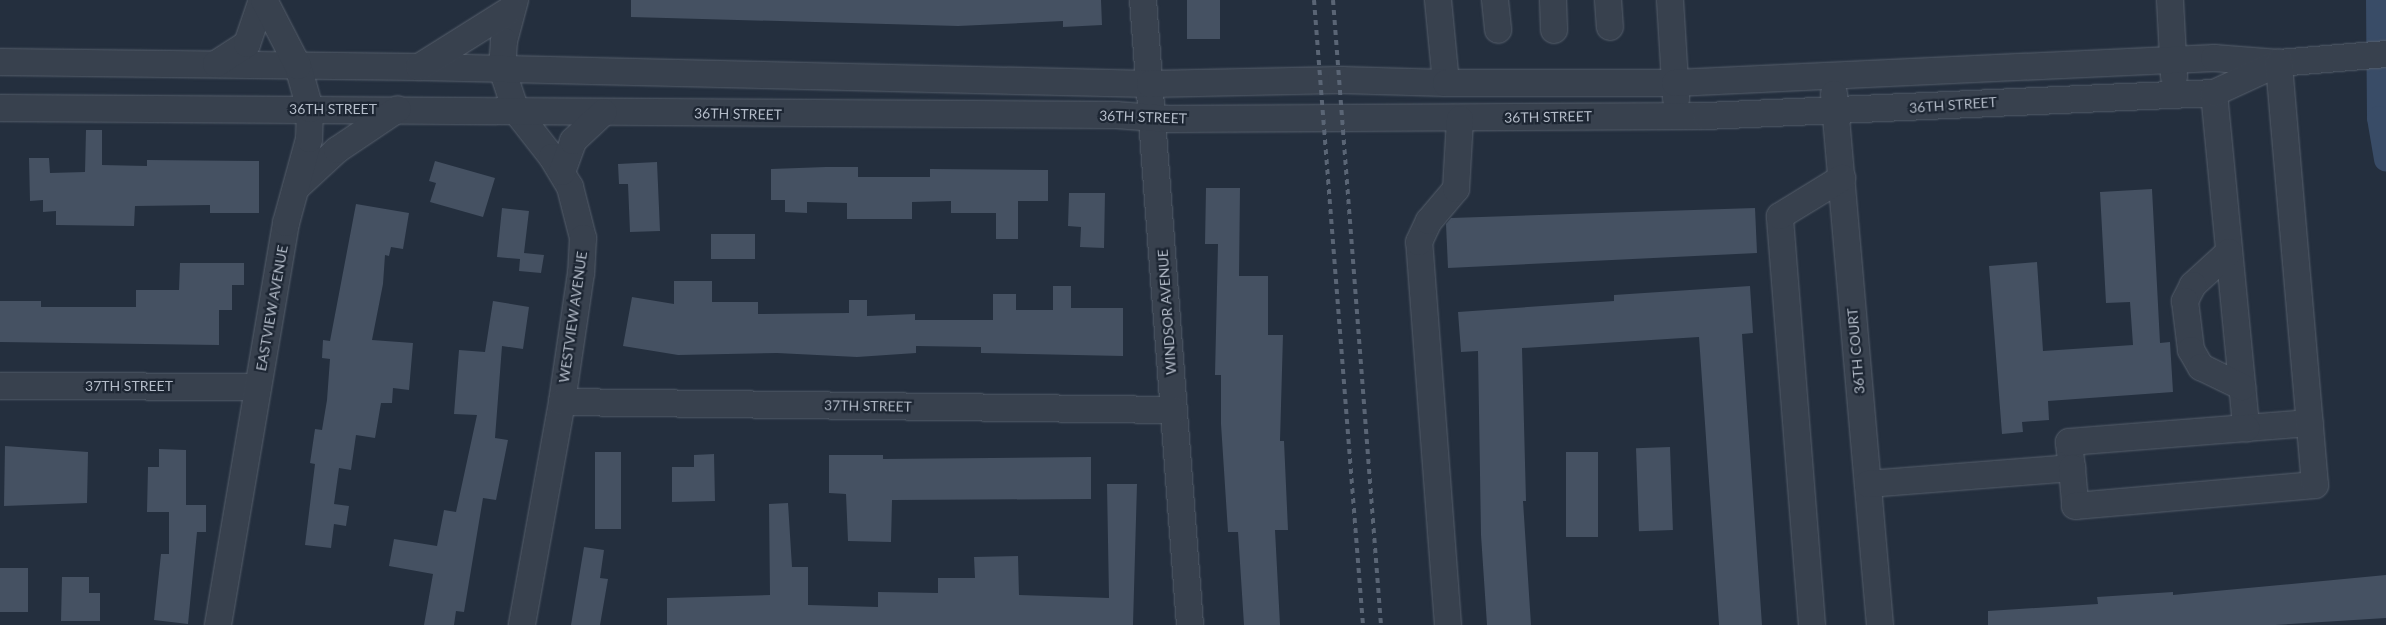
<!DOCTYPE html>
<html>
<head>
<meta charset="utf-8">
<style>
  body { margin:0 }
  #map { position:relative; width:2386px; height:625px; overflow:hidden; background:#242f3e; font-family:Lato,sans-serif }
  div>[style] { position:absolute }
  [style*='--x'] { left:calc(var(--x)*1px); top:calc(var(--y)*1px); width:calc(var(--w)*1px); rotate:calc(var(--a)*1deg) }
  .canal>* { height:24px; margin:-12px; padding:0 12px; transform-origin:12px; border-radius:12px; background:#394c67 }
  .building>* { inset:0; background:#455162; transform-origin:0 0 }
  .roads { filter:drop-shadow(0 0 1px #565f6c) drop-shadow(0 0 1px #565f6c) }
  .minor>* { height:26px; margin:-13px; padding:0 13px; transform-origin:13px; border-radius:13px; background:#38414e }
  .rail>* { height:4px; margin-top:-2px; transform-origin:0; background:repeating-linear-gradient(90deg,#5a6575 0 5px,transparent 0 10px) }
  span { translate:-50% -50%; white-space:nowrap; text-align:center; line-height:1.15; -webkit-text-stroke:4.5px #1d2633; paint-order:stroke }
  .street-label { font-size:14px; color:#b4bcc9 }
</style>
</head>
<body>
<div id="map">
  <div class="canal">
    <i style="--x:2378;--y:0;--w:118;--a:89.5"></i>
    <i style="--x:2379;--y:118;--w:42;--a:80.3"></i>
  </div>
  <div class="building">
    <i style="clip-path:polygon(631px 0,1101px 0,1102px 25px,1063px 27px,1063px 21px,958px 26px,631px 17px)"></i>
    <i style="left:1187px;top:0;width:33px;height:39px"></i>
    <i style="clip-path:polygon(86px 130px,102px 130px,102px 165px,147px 166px,147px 160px,259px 161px,259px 213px,210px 213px,210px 205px,135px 206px,134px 226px,56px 225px,56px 211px,43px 212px,43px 200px,30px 201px,29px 158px,49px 158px,50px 173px,85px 172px)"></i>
    <i style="clip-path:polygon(435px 161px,495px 178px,483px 217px,430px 202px,436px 183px,429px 181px)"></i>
    <i style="clip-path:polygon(657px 162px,660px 231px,630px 232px,628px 184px,619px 184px,618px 164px)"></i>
    <i style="clip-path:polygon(826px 167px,858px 167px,858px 177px,930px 177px,930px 169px,1048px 170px,1048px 201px,1018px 201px,1018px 239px,996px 239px,996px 213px,951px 213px,951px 201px,912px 202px,912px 219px,847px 219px,847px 203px,807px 202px,807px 213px,785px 212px,785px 200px,771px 200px,771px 169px)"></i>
    <i style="clip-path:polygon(1206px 188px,1240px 188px,1239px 276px,1268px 276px,1268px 335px,1283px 335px,1280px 441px,1284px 441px,1288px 530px,1275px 530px,1280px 625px,1244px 625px,1238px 532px,1228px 532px,1221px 424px,1221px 375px,1215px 375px,1218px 244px,1205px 244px)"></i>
    <i style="clip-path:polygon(2152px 189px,2160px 343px,2170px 342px,2173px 392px,2048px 401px,2049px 420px,2022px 422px,2023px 432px,2002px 434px,1989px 266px,2037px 262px,2043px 351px,2133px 345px,2130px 302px,2106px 303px,2100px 192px)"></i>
    <i style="clip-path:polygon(1069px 193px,1105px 193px,1104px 248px,1080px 247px,1081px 227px,1068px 226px)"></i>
    <i style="clip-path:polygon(356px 204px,409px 213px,403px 249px,391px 247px,389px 256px,385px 255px,383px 284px,372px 340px,413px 343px,409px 390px,393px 388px,392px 403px,381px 403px,375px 438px,356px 435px,351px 470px,339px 468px,334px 504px,349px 506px,346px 526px,334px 524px,331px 548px,305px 545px,315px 464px,310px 463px,315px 429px,322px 430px,327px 400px,330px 359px,322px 358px,323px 340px,330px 341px)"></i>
    <i style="clip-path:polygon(502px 208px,529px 211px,524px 253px,544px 255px,541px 273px,519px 271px,520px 259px,497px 257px)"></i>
    <i style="clip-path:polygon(1755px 208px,1757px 253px,1448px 268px,1446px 224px,1451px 218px)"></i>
    <i style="left:711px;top:234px;width:44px;height:25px"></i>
    <i style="clip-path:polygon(180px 263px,244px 263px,244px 285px,232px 285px,232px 310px,219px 310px,219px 345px,0 342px,0 301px,41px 301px,41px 307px,136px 307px,136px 290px,179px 290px)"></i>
    <i style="clip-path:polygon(674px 281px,712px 281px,712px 302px,758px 302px,758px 314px,849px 313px,849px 300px,867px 300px,867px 316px,915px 314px,915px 320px,993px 320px,993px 294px,1016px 294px,1016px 310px,1053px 310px,1053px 286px,1071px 286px,1071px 308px,1123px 308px,1123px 356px,981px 353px,981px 347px,916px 346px,916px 353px,857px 357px,777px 353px,678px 355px,623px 346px,632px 297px,674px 304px)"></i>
    <i style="clip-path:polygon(1750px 286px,1753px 333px,1742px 334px,1762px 625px,1719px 625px,1699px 337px,1522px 348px,1526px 501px,1523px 501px,1531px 625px,1487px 625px,1481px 535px,1478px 351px,1461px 352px,1458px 312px,1614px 301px,1614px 295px)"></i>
    <i style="clip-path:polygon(493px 301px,529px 307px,523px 349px,502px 346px,495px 438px,508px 440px,496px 500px,483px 498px,464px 612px,456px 611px,454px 625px,424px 625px,433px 574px,389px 566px,394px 539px,437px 546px,444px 510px,456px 512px,477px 415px,454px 414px,459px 350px,485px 352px)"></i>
    <i style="clip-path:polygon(5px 446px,88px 452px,87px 503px,4px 506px)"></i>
    <i style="left:1670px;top:447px;width:83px;height:34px;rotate:88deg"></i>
    <i style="clip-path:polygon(159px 449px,186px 450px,186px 505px,206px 505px,206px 532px,197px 532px,188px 624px,154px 620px,161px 554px,169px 554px,169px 512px,147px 512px,148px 467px,159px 467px)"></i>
    <i style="left:595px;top:452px;width:26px;height:77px"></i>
    <i style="left:1566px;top:452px;width:32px;height:85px"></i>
    <i style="clip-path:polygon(714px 454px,715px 501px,672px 502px,672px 467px,694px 467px,694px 455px)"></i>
    <i style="clip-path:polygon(829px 455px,883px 455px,883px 459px,1091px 457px,1091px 499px,892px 500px,891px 542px,848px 541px,846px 494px,829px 493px)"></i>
    <i style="clip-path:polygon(1107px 484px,1137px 484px,1133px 625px,667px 625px,667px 598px,770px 595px,769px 504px,788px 503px,792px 567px,808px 567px,808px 605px,878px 607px,878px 592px,938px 593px,938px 578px,975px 578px,974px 557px,1018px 556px,1019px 595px,1109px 598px)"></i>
    <i style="clip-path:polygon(584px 547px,604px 550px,600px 578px,608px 579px,600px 625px,571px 625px)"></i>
    <i style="left:0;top:568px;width:28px;height:44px"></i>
    <i style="clip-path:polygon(2386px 575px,2386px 618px,2275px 625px,1988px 625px,1988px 611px,2098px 604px,2097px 597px,2173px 592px,2173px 595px)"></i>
    <i style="clip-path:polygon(62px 577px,89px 577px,89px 593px,100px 593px,100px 621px,61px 621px)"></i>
  </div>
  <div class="roads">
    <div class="minor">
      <i style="--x:515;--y:0;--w:42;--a:105"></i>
      <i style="--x:504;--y:41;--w:28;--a:94"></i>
      <i style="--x:502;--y:69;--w:44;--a:71.6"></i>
      <i style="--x:516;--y:111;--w:58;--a:52"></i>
      <i style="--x:552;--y:157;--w:35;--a:59"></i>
      <i style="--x:570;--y:187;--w:53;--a:75.7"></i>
      <i style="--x:583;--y:238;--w:35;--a:93"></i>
      <i style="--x:581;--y:273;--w:130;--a:98.4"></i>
      <i style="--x:562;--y:402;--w:227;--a:100.2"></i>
      <i style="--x:1143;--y:0;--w:627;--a:85.7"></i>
      <i style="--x:1438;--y:0;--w:83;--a:84.5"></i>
      <i style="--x:1495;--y:0;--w:30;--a:84"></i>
      <i style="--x:1553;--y:0;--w:30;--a:88"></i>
      <i style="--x:1608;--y:0;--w:27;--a:86"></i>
      <i style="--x:1670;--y:0;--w:99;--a:86.5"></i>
      <i style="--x:2170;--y:0;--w:77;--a:87"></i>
      <i style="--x:0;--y:62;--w:419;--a:0.7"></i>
      <i style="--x:419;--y:67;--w:731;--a:1.33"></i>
      <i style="--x:1150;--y:84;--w:191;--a:-1.2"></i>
      <i style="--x:1341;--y:80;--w:105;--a:1.6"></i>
      <i style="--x:1446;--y:83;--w:229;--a:0"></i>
      <i style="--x:1675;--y:83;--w:540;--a:-2.66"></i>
      <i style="--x:2214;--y:58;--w:65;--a:4.4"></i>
      <i style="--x:2279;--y:63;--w:107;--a:-4.8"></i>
      <i style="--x:216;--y:64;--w:37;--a:-33"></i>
      <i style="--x:247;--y:44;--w:46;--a:-71.2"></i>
      <i style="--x:419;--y:67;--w:107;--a:-32.1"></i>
      <i style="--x:2214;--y:93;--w:337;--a:84.5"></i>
      <i style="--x:2246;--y:428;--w:64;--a:-4.5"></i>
      <i style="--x:1834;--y:94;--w:533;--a:85.05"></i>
      <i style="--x:0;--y:108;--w:1116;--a:0.36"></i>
      <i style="--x:1116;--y:115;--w:53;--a:4.3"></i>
      <i style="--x:1169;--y:119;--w:537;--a:-0.32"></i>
      <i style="--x:1706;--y:116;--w:509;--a:-2.59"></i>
      <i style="--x:2214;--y:93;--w:72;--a:-24.8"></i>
      <i style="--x:562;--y:172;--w:33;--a:-70"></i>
      <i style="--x:573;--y:141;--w:42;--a:-43.1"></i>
      <i style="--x:296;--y:188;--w:56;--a:-42.8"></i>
      <i style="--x:337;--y:150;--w:73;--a:-33.9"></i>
      <i style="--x:2229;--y:252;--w:49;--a:137.5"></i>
      <i style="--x:2193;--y:285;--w:18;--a:117"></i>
      <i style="--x:2185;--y:301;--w:49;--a:83"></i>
      <i style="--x:2191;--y:350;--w:20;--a:60"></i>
      <i style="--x:2201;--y:367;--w:46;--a:26"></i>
      <i style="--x:0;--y:386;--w:258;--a:0.2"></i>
      <i style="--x:562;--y:402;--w:612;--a:0.75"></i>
      <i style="--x:2072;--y:468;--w:26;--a:-97"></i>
      <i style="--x:2069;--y:442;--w:178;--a:-4.5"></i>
      <i style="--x:1868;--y:484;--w:205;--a:-4.5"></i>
      <i style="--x:2072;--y:468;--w:38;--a:85"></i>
      <i style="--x:2075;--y:506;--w:241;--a:-5"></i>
      <i style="--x:2315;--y:485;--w:424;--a:-94.9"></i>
      <i style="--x:218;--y:625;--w:408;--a:-80.4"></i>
      <i style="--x:286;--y:223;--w:87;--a:-74.7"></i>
      <i style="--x:309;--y:139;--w:30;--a:-88"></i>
      <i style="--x:310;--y:109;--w:45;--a:-105.6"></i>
      <i style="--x:298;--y:66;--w:74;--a:-117.3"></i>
      <i style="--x:1448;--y:625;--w:384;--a:-94.3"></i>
      <i style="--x:1419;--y:242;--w:23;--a:-65"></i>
      <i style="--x:1429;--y:221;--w:42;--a:-49.8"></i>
      <i style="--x:1456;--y:189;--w:70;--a:-86.7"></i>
      <i style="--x:1812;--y:625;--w:410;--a:-94.5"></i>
      <i style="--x:1780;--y:216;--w:73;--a:-31.5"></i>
    </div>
  </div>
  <div class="rail">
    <i style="--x:1314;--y:0;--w:627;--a:85.52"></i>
    <i style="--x:1333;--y:0;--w:627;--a:85.61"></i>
  </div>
  <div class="street-label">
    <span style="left:1953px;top:105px;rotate:-4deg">36TH STREET</span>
    <span style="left:333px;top:109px">36TH STREET</span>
    <span style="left:738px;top:114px;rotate:1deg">36TH STREET</span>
    <span style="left:1143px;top:117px;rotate:2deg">36TH STREET</span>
    <span style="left:1548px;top:117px;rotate:-1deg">36TH STREET</span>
    <span style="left:272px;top:308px;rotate:-80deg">EASTVIEW AVENUE</span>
    <span style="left:1167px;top:312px;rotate:-94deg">WINDSOR AVENUE</span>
    <span style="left:573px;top:317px;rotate:-82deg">WESTVIEW AVENUE</span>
    <span style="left:1856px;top:351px;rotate:-95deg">36TH COURT</span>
    <span style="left:129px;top:386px">37TH STREET</span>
    <span style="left:868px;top:406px;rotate:1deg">37TH STREET</span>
  </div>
</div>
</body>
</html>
